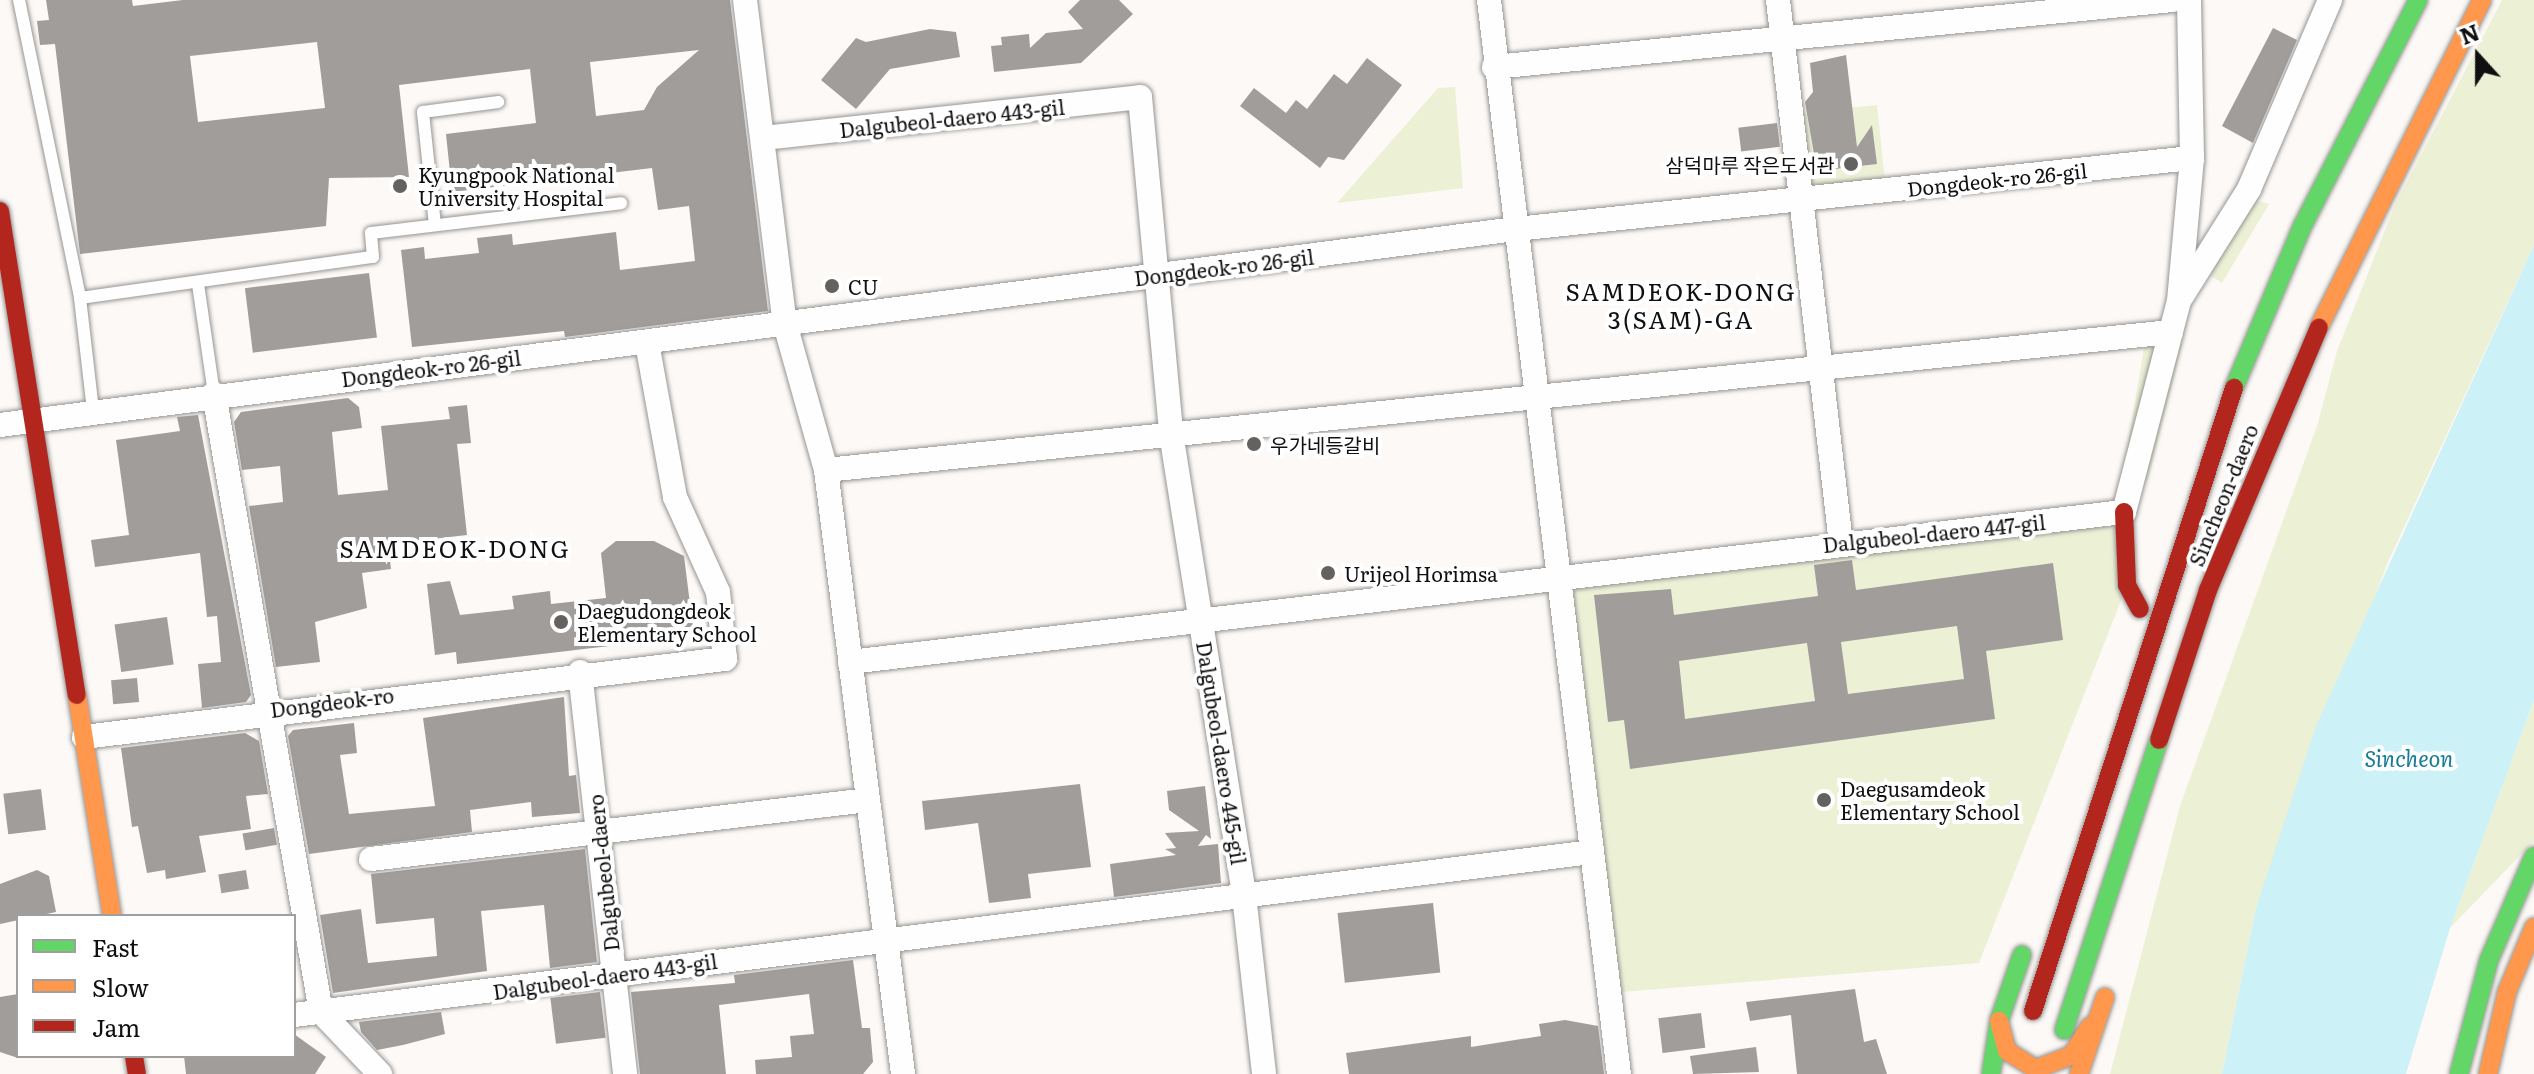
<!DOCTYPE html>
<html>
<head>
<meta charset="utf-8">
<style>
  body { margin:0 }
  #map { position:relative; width:2534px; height:1074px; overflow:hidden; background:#fcf9f6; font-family:Literata,"Noto Sans KR",serif }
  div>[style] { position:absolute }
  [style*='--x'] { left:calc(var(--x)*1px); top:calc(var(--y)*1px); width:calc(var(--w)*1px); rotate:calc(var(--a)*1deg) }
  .green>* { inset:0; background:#ecf1d6; transform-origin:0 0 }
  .water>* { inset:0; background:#ccf1f7 }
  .building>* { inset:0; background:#a09d9b; transform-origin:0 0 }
  .roads { filter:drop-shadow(0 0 2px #969594) drop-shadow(0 0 2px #969594) }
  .lane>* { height:12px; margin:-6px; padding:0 6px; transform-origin:6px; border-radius:6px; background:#fffefe }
  .street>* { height:24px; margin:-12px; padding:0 12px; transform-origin:12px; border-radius:12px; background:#fffefe }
  .fast>* { height:18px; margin:-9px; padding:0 9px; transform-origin:9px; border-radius:9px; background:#63d668 }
  .slow>* { height:18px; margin:-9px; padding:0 9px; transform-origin:9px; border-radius:9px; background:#ff974d }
  .jam>* { height:18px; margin:-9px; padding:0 9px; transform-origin:9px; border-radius:9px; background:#b3261e }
  .dots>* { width:22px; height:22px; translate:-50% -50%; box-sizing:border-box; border:4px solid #fff; border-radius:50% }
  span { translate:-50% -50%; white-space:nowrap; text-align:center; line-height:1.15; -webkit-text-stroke:8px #fff; paint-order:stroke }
  .street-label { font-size:20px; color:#101010 }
  .poi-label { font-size:20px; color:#101010 }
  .right { translate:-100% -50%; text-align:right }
  .left { translate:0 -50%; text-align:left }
  .water-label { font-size:22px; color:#167d95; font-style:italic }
  .quarter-label { font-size:24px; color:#101010; letter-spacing:2px }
  .legend { position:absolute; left:16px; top:914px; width:280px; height:144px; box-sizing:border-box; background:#fff; border:2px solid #9f9f9f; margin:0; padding:10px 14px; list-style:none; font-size:24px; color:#101010 }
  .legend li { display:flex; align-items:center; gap:16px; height:40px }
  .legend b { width:40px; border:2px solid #9f9f9f }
  .north { position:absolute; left:2438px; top:16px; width:80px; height:80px; -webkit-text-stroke:6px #fff; paint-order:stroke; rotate:339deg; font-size:22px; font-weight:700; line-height:32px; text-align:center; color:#101010 }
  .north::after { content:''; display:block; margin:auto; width:28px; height:36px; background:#101010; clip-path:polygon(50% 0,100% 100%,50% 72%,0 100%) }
</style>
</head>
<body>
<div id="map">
  <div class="green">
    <i style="clip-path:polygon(2502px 0,2534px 0,2534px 245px,2388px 562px,2256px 908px,2222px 1074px,2110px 1074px,2180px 806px,2317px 426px,2337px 351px,2395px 205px)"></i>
    <i style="clip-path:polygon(1455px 87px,1463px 188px,1337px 203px,1438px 88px)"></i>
    <i style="left:1877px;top:105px;width:85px;height:86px;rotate:84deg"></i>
    <i style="clip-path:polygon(2233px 194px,2269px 204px,2222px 283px,2211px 276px)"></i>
    <i style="clip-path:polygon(2145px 342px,2183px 342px,2148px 480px,2121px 485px)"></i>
    <i style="clip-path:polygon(2124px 512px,2127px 585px,1979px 963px,1609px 993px,1558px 576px)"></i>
    <i style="clip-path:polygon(2534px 700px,2534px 841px,2450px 928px)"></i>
  </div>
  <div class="water">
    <i style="clip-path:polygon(2534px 245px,2534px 700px,2450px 928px,2406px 1074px,2222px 1074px,2256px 908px,2316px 726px)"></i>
  </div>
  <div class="building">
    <i style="clip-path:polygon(evenodd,46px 0,132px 0,133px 6px,183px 0,730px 0,768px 311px,565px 337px,564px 331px,412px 347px,401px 250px,424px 247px,425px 259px,479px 253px,477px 238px,512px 234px,513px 245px,616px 232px,620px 270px,695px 261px,689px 206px,658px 210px,652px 168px,452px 192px,446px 134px,536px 123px,530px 69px,399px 85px,409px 177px,329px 178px,326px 226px,80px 254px,55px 44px,40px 45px,37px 21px,49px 20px,46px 0,317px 42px,325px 108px,198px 122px,190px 56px,317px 42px,46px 0,699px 50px,657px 87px,644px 110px,596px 116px,590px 62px,699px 50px)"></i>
    <i style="clip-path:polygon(1080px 0,1119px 0,1133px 14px,1081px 63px,994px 72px,991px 46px,1002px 45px,1001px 37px,1029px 34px,1030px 48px,1046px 33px,1083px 29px,1068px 12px)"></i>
    <i style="clip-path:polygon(2273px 28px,2297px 40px,2253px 143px,2222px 126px)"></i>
    <i style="clip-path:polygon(930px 29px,956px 32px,960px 57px,890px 69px,856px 109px,821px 80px,856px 38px,866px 42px)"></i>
    <i style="clip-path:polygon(1846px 55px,1857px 147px,1872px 125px,1877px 164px,1817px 171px,1805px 102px,1813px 92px,1810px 63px)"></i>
    <i style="clip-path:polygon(1367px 58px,1402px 85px,1344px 160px,1328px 157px,1320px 168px,1240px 106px,1254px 88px,1286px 113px,1296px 100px,1307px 109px,1334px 74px,1347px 84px)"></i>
    <i style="left:1777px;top:123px;width:24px;height:39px;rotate:83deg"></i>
    <i style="left:369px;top:273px;width:65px;height:125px;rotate:83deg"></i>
    <i style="clip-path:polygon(348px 398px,359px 407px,362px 428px,332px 432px,338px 495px,388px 490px,381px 426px,450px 419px,448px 407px,467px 405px,471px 443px,457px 444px,467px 535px,388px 544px,391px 569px,362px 573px,367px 608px,315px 622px,320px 662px,276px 667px,249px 506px,283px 502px,280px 466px,242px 470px,234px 422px,241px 412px)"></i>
    <i style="clip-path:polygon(198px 415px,251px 695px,246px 702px,202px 708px,198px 664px,221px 662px,217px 616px,207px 617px,200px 553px,95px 567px,91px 540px,129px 535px,116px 440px,180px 431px,177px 417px)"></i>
    <i style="clip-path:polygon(616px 541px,654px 541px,684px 556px,694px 636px,457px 664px,456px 652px,435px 655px,427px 584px,450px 581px,460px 615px,514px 609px,512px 596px,550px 591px,551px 604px,606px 598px,601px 553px)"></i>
    <i style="clip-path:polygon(evenodd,1852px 560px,1856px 590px,2053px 563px,2063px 640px,1986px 651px,1995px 719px,1630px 769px,1624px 720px,1608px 722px,1594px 595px,1671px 589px,1674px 615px,1818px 596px,1814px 565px,1852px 560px,1957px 626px,1964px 679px,1848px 694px,1841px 642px,1957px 626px,1852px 560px,1807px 643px,1815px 701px,1685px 719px,1679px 661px,1807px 643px)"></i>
    <i style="left:167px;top:617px;width:48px;height:53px;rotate:82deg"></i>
    <i style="left:137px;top:678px;width:24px;height:26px;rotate:85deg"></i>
    <i style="clip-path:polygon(564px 697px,569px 776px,576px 775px,580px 813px,532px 817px,531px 802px,470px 810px,472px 832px,309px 854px,288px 736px,293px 730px,354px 723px,357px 753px,340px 755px,349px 814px,435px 806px,423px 718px)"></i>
    <i style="clip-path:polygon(245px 733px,259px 741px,268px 794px,246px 796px,251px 829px,199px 836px,206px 872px,166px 879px,165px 870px,147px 873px,138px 826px,132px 827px,121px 748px)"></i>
    <i style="clip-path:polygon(1080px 784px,1091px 867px,1028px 874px,1031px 898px,989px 903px,978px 823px,925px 830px,922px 801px)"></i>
    <i style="clip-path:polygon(1205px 786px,1211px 839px,1206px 835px,1198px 846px,1218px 844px,1221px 883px,1114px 897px,1110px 864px,1176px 855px,1165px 849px,1176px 848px,1165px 833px,1199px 831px,1169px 810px,1167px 791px)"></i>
    <i style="left:41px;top:789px;width:41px;height:38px;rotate:83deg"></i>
    <i style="left:274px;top:828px;width:17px;height:32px;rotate:80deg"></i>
    <i style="clip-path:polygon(585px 849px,597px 962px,550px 968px,544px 905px,481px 911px,487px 971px,333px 993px,320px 915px,361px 909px,368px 963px,437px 956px,434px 918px,376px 924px,371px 874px)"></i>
    <i style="clip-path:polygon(37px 870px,49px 876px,56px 912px,0 924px,0 884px)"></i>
    <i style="left:246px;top:870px;width:19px;height:28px;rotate:81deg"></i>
    <i style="left:1433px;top:903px;width:70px;height:96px;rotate:84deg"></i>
    <i style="clip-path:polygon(853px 960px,862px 1028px,870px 1028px,873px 1062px,863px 1074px,756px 1074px,755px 1060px,792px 1057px,790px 1036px,814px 1034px,809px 994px,719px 1005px,726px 1074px,640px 1074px,631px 992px,735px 983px,734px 975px)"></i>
    <i style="clip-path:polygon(1855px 989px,1864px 1042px,1876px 1039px,1887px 1074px,1797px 1074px,1791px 1015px,1750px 1021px,1746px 1002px)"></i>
    <i style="left:600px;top:992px;width:46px;height:50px;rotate:83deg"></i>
    <i style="clip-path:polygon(18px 994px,18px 1058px,0 1052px,0 997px)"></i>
    <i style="clip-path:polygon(441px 1012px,445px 1034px,403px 1045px,377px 1050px,361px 1032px,359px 1022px)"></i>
    <i style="left:1701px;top:1013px;width:35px;height:43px;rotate:83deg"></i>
    <i style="clip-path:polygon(1565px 1020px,1598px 1026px,1604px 1074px,1349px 1074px,1346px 1053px,1471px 1036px,1471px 1047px,1541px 1036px,1539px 1024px)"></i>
    <i style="clip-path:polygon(294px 1034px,326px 1057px,315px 1074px,186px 1074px,184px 1056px,294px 1056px)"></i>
    <i style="clip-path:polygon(1756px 1047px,1759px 1072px,1693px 1074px,1690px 1056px)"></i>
  </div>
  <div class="roads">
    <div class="lane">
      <i style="--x:19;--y:0;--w:304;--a:78.4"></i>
      <i style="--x:80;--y:298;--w:114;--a:83.4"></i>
      <i style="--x:435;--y:225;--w:114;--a:-96.1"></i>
      <i style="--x:423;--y:112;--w:76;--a:-7.6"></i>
      <i style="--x:198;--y:284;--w:111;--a:81.7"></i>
      <i style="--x:80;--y:298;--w:296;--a:-8"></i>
      <i style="--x:373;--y:257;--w:24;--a:-95"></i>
      <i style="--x:371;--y:233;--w:252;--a:-6.8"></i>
    </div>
    <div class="street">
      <i style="--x:745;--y:0;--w:326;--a:83"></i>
      <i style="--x:785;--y:324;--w:152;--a:74.3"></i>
      <i style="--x:826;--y:470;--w:609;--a:82.73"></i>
      <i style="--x:1489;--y:0;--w:1082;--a:83.1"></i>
      <i style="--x:1778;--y:0;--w:548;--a:83.39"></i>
      <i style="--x:1494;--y:67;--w:681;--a:-5.64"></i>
      <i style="--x:764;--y:138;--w:378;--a:-6.2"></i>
      <i style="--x:1140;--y:97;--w:337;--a:84.7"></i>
      <i style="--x:1171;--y:433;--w:468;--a:81"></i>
      <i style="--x:1244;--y:895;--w:180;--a:83.6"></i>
      <i style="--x:2182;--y:296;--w:126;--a:-57.9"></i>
      <i style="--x:2249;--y:189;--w:206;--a:-66.8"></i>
      <i style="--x:214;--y:394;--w:627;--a:80.18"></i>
      <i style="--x:321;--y:1012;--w:86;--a:46.4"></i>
      <i style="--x:0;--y:425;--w:1529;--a:-7.37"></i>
      <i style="--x:1516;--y:229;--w:680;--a:-6"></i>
      <i style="--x:826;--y:470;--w:1352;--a:-5.86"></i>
      <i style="--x:850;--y:662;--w:1283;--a:-6.72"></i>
      <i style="--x:2124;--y:512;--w:218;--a:-75.4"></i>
      <i style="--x:2179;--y:301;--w:144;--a:-84.8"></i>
      <i style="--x:2192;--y:158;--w:158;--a:-91.1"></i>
      <i style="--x:580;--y:672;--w:405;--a:83.6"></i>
      <i style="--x:84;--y:737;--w:646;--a:-6.94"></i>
      <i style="--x:725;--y:659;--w:67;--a:-96"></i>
      <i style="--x:718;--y:592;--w:104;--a:-114.4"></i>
      <i style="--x:675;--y:497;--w:157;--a:-100.3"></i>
      <i style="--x:371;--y:859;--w:500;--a:-6.77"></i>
      <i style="--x:294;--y:1015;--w:1308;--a:-7.16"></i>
    </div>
    <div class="fast">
      <i style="--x:2234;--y:388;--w:175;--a:-67.1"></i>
      <i style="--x:2302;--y:227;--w:255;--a:-62.9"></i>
      <i style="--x:2064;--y:1030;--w:305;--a:-71.9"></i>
      <i style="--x:1991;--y:1074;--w:54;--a:-81.4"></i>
      <i style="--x:1999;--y:1021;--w:70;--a:-70.8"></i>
      <i style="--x:2459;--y:1074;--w:118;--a:-75.3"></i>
      <i style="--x:2489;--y:960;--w:113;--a:-66.6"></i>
    </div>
    <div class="slow">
      <i style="--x:2319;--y:327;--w:365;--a:-63.5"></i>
      <i style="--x:77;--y:695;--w:224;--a:81"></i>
      <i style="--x:1999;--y:1021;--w:31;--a:75"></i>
      <i style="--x:2007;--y:1051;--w:34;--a:32"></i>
      <i style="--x:2036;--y:1069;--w:39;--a:-21"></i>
      <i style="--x:2072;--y:1055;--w:34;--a:-58"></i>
      <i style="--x:2079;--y:1074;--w:81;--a:-71.3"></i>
      <i style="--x:2488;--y:1074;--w:84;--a:-77"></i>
      <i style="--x:2507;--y:992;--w:70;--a:-67.4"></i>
    </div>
    <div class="jam">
      <i style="--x:0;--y:211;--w:490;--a:81"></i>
      <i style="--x:2124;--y:512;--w:73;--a:87.6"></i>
      <i style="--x:2127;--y:585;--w:27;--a:62"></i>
      <i style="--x:2159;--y:740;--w:158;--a:-71.9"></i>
      <i style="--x:2208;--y:590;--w:285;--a:-67.1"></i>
      <i style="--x:2033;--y:1011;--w:655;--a:-72.12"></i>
      <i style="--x:134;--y:1056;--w:18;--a:81"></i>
    </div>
  </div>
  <div class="dots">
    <i style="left:1851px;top:164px;background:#636260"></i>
    <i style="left:400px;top:186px;background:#636260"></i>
    <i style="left:832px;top:286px;background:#636260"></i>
    <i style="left:1254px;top:444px;background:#636260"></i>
    <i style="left:1328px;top:573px;background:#636260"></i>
    <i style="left:561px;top:622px;background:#636260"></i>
    <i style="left:1824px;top:800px;background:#636260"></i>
  </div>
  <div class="street-label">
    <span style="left:952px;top:118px;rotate:-6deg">Dalgubeol-daero 443-gil</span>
    <span style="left:1997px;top:179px;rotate:-6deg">Dongdeok-ro 26-gil</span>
    <span style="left:1224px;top:267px;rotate:-7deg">Dongdeok-ro 26-gil</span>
    <span style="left:431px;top:368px;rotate:-7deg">Dongdeok-ro 26-gil</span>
    <span style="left:2223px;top:495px;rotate:-68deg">Sincheon-daero</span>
    <span style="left:1934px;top:533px;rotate:-6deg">Dalgubeol-daero 447-gil</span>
    <span style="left:332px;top:702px;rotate:-7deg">Dongdeok-ro</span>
    <span style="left:1222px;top:753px;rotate:81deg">Dalgubeol-daero 445-gil</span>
    <span style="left:603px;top:873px;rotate:-96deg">Dalgubeol-daero</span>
    <span style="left:605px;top:976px;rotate:-8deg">Dalgubeol-daero 443-gil</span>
  </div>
  <div class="poi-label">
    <span class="right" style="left:1835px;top:164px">삼덕마루 작은도서관</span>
    <span class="left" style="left:418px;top:186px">Kyungpook National<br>University Hospital</span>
    <span class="left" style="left:848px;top:286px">CU</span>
    <span class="left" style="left:1270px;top:444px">우가네등갈비</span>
    <span class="left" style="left:1344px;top:573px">Urijeol Horimsa</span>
    <span class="left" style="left:577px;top:622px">Daegudongdeok<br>Elementary School</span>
    <span class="left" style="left:1840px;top:800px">Daegusamdeok<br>Elementary School</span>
  </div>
  <div class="water-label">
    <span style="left:2409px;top:758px">Sincheon</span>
  </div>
  <div class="quarter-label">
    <span style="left:1681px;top:305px">SAMDEOK-DONG<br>3(SAM)-GA</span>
    <span style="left:455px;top:548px">SAMDEOK-DONG</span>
  </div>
  <ul class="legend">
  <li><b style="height:10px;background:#63d668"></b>Fast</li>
  <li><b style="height:10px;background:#ff974d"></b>Slow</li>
  <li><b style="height:10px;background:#b3261e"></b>Jam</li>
  </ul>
  <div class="north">N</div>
</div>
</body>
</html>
